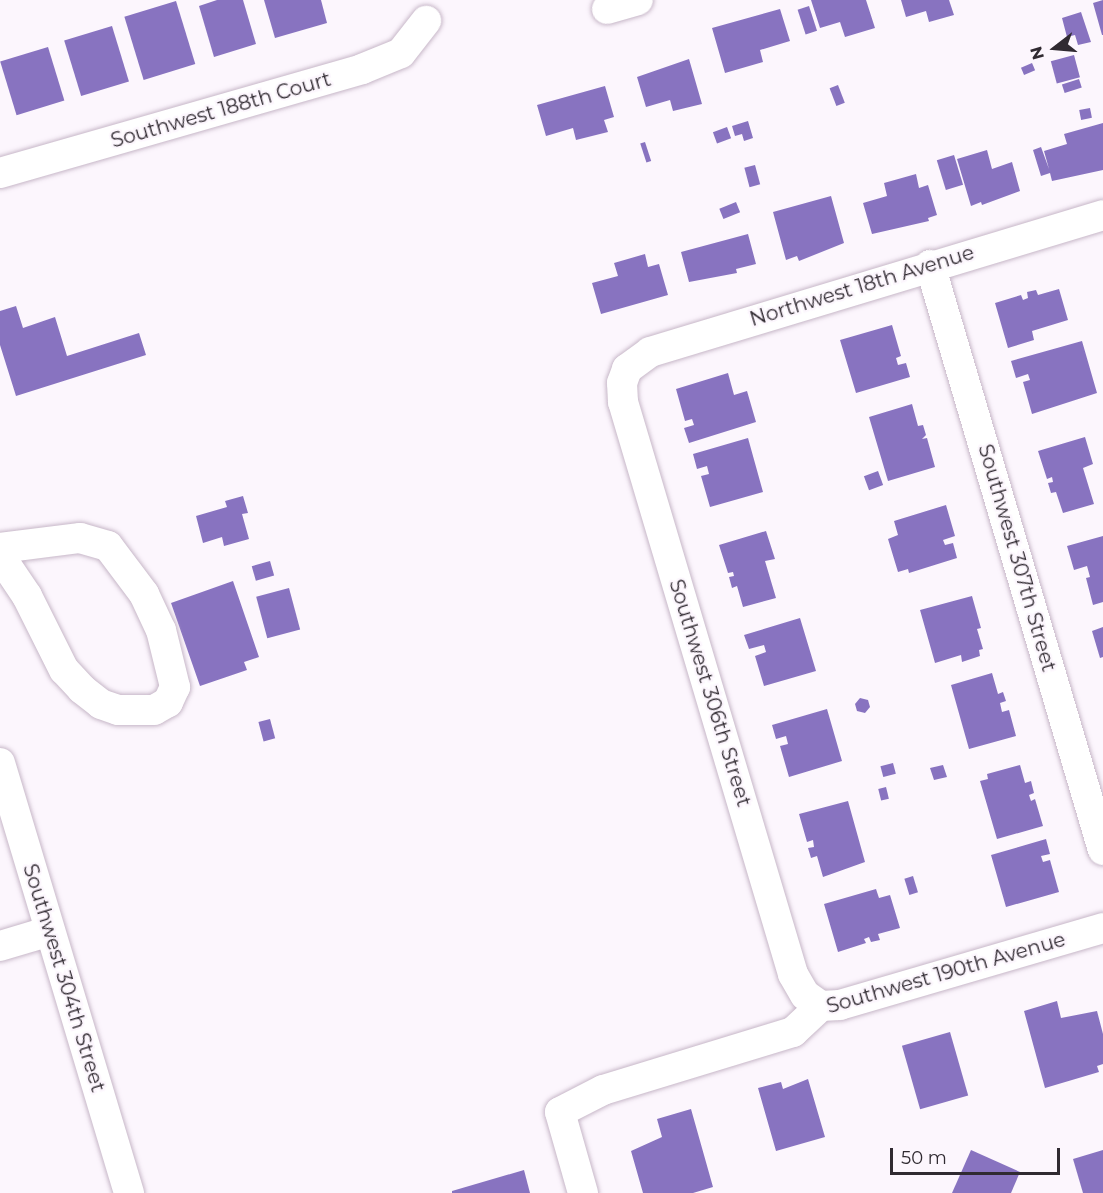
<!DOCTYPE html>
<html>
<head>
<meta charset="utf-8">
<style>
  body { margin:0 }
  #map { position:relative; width:1103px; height:1193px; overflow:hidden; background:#fcf6fd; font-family:Montserrat,sans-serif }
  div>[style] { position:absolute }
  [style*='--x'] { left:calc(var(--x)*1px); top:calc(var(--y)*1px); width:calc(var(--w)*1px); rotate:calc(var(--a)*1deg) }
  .building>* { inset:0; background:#8873c0; transform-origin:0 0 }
  .roads { filter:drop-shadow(0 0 2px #c7b7c8) drop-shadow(0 0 2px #c7b7c8) }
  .minor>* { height:30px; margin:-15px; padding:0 15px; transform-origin:15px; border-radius:15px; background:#fff }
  span { translate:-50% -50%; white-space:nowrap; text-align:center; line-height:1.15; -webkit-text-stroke:4.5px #fcf6fd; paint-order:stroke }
  .street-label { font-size:20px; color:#302a31 }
  .north { position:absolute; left:1025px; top:18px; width:60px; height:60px; -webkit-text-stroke:4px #fcf6fd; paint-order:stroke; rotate:254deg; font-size:16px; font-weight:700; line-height:24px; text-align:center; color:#302a31 }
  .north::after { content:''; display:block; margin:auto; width:21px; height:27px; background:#302a31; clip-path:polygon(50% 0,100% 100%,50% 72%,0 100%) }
  .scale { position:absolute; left:890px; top:1148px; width:170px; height:27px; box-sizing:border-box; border:3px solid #302a31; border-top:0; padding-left:8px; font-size:18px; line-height:21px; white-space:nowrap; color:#302a31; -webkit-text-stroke:4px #fcf6fd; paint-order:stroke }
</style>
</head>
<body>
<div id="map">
  <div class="building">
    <i style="clip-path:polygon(217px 0,243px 0,256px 44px,214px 57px,199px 6px)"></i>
    <i style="clip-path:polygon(264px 0,321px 0,327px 23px,275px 38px)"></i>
    <i style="clip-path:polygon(811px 0,866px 0,875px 28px,845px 37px,840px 22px,820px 28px)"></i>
    <i style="clip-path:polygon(901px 0,949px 0,954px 15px,929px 22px,926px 11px,906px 17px)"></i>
    <i style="clip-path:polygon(1103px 0,1103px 35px,1102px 35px,1093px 3px)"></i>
    <i style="left:176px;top:1px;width:66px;height:54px;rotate:73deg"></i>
    <i style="left:809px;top:6px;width:26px;height:12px;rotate:72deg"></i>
    <i style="clip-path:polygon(780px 9px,790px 41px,760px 50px,763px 62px,725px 73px,712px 28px)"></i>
    <i style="clip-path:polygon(1081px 12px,1091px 42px,1078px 45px,1075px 35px,1067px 37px,1062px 18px)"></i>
    <i style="left:112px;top:26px;width:58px;height:50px;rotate:73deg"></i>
    <i style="left:48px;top:47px;width:56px;height:50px;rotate:73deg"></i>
    <i style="left:1074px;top:55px;width:23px;height:24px;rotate:75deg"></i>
    <i style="clip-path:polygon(689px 59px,702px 104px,673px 111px,670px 100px,646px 107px,637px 77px)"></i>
    <i style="left:1032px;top:63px;width:8px;height:12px;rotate:67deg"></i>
    <i style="left:1079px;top:79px;width:9px;height:18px;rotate:72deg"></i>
    <i style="left:838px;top:85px;width:19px;height:9px;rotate:69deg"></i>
    <i style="clip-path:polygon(605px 86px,614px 117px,604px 120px,608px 132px,576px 140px,573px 128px,546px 136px,537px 105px)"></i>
    <i style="left:1090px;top:108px;width:10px;height:11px;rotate:79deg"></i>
    <i style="clip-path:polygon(748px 121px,753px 138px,744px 141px,742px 134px,735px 136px,732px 126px)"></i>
    <i style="clip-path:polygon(1103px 123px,1103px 170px,1052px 181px,1050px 173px,1041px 176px,1033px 150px,1041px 147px,1049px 169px,1044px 151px,1067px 144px,1064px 134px)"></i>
    <i style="left:727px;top:127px;width:12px;height:15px;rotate:70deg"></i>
    <i style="left:645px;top:142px;width:20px;height:5px;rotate:72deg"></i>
    <i style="clip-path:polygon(987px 150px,992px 169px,1012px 162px,1020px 191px,982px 205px,981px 202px,971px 206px,957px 159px)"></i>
    <i style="left:954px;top:155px;width:31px;height:18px;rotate:73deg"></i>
    <i style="left:755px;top:165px;width:20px;height:11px;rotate:75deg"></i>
    <i style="clip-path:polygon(916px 174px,919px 188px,928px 185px,937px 215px,928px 218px,929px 221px,872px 234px,863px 203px,887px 196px,884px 183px)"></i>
    <i style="clip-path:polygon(831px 196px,844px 243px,799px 261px,797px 256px,786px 260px,773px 212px)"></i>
    <i style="left:736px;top:202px;width:11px;height:18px;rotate:68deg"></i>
    <i style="clip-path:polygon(748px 234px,756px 264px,736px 269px,737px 273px,689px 282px,681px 252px)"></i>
    <i style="clip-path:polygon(645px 254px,648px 267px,659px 264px,668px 295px,601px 314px,592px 283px,618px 276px,614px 263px)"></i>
    <i style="clip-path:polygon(1059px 289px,1068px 320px,1032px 331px,1034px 340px,1008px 348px,995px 303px,1021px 295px,1023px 300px,1028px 298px,1027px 292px,1036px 290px,1038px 295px)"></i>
    <i style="clip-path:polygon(16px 306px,23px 328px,55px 317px,67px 356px,139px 333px,146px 355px,16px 396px,0 345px,0 311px)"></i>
    <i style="clip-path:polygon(892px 325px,901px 356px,896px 358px,898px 365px,906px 363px,910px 377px,856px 393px,840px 340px)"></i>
    <i style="clip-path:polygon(1082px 341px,1097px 393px,1032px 414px,1023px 382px,1030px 380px,1028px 374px,1016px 378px,1011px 361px)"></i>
    <i style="clip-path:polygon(728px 373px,734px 395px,747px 391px,756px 422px,689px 443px,684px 428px,694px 425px,692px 419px,685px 421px,676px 389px)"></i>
    <i style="clip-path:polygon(912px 404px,918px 426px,923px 425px,926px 435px,922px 439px,927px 438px,935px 467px,888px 481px,869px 417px)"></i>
    <i style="clip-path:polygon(1085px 437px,1093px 464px,1083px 468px,1094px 504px,1063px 513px,1056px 492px,1051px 493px,1048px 483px,1053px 482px,1052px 477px,1047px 479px,1038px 451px)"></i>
    <i style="clip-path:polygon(748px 438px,763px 492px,710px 507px,701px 476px,709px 474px,707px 466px,697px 469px,693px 454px)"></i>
    <i style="left:878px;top:471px;width:15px;height:15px;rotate:70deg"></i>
    <i style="clip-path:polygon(243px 496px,248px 513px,242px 514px,249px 539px,224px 546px,222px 537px,203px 543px,196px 516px,227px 507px,225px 501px)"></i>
    <i style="clip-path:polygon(946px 505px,955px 536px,943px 540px,945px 545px,953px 543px,957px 558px,909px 573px,908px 569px,898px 572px,888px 539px,898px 535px,894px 521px)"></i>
    <i style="clip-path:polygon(766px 531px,775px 559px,765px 561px,776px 598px,743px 607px,737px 586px,732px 588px,729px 577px,734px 576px,733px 572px,728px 573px,719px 545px)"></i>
    <i style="clip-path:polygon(1103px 536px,1103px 602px,1093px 605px,1086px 578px,1090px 577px,1087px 566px,1074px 570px,1067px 546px)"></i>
    <i style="left:270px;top:561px;width:15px;height:19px;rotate:74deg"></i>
    <i style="clip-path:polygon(233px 581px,259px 657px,244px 662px,247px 670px,200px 686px,171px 603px)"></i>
    <i style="left:289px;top:588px;width:43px;height:34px;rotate:75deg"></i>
    <i style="clip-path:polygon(972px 596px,981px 628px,977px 629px,983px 649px,979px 650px,980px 656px,962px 662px,961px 655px,935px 663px,920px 610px)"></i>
    <i style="clip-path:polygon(800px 618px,816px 671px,764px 686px,755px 656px,766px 652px,764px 645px,749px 649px,744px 635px)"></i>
    <i style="clip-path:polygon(1103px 627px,1103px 657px,1100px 658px,1092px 631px)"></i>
    <i style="clip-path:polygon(992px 673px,998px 694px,1003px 692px,1006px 701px,1000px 703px,1002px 712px,1009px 710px,1016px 736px,969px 749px,951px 685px)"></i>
    <i style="clip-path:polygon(860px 698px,868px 700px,870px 707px,865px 713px,857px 711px,855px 704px)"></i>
    <i style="clip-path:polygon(827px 709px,842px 761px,789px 777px,780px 746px,788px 744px,786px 736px,776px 739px,772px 725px)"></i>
    <i style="left:270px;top:719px;width:20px;height:12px;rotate:75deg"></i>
    <i style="left:893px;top:763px;width:11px;height:13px;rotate:75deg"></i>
    <i style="clip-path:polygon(943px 765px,947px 777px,934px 780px,930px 768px)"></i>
    <i style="clip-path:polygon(1020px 765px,1025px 783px,1031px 781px,1034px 793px,1029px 795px,1031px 801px,1035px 799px,1043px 826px,997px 839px,980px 781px,988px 779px,987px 774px)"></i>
    <i style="left:886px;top:787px;width:12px;height:8px;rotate:76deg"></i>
    <i style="clip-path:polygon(848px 801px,865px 862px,823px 877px,817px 856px,811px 858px,808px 848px,814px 847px,813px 840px,807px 842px,799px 814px)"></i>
    <i style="clip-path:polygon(1046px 839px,1050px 854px,1041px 856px,1043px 862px,1050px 860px,1059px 892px,1006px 907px,991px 855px)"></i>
    <i style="left:913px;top:876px;width:17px;height:9px;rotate:73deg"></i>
    <i style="clip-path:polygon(876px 889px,879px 898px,890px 895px,900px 928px,878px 934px,880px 940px,871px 942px,869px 937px,864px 939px,866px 943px,838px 952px,824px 904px)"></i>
    <i style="clip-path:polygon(1057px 1001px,1061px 1018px,1097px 1011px,1103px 1034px,1103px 1064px,1097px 1066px,1099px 1072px,1045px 1088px,1024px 1011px)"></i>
    <i style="left:950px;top:1032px;width:66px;height:50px;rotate:74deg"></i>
    <i style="clip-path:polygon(808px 1079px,825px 1137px,776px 1151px,758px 1088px,781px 1082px,783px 1089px)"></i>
    <i style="clip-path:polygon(691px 1109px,713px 1187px,693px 1193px,643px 1193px,631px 1151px,662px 1137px,657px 1119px)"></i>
    <i style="clip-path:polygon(971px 1150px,1020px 1172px,1011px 1193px,952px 1193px)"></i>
    <i style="clip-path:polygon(1103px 1150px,1103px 1193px,1083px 1193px,1073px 1159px)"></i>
    <i style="clip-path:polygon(524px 1170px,530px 1193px,452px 1193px,452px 1191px)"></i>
  </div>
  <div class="roads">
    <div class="minor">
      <i style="--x:607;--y:9;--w:32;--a:-16"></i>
      <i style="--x:0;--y:173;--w:377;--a:-16"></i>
      <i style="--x:362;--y:69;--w:42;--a:-22.3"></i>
      <i style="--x:401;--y:53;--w:41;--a:-52"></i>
      <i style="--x:930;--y:265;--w:610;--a:73.53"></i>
      <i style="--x:0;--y:548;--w:81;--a:-7.1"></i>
      <i style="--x:80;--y:538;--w:29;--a:16"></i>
      <i style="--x:108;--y:546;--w:60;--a:53.1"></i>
      <i style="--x:144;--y:594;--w:40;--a:65"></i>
      <i style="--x:161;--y:630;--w:59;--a:76.2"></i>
      <i style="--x:175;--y:687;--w:17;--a:115"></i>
      <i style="--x:168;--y:702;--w:16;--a:150"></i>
      <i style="--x:154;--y:710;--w:36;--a:180"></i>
      <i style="--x:118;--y:710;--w:18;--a:-161"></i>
      <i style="--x:101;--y:704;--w:24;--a:-142"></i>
      <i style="--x:82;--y:689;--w:26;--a:-133"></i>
      <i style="--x:64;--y:670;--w:83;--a:-116.6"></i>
      <i style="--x:27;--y:596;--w:48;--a:-124"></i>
      <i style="--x:0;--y:763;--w:449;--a:73.3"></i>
      <i style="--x:0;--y:946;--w:52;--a:-16.7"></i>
      <i style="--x:821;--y:1006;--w:19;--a:-145"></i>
      <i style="--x:805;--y:995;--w:24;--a:-120"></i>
      <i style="--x:793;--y:974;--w:597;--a:-106.55"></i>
      <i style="--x:623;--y:402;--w:19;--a:-93"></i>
      <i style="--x:622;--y:383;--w:15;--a:-70"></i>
      <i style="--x:627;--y:369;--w:29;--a:-36"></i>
      <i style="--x:650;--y:352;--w:473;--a:-16.8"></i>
      <i style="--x:583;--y:1193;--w:84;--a:-105.9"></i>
      <i style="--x:560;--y:1112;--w:48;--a:-27.1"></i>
      <i style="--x:603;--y:1090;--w:199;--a:-17"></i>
      <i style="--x:793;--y:1032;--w:38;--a:-43"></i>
      <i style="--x:821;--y:1006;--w:19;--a:-3"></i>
      <i style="--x:840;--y:1005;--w:274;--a:-16.3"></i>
    </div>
  </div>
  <div class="street-label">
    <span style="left:221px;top:110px;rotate:-16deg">Southwest 188th Court</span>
    <span style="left:862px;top:286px;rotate:-17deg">Northwest 18th Avenue</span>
    <span style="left:1017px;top:558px;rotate:74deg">Southwest 307th Street</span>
    <span style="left:710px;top:693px;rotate:73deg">Southwest 306th Street</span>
    <span style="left:946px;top:973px;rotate:-16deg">Southwest 190th Avenue</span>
    <span style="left:64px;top:978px;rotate:73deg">Southwest 304th Street</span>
  </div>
  <div class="north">N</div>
  <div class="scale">50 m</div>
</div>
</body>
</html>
